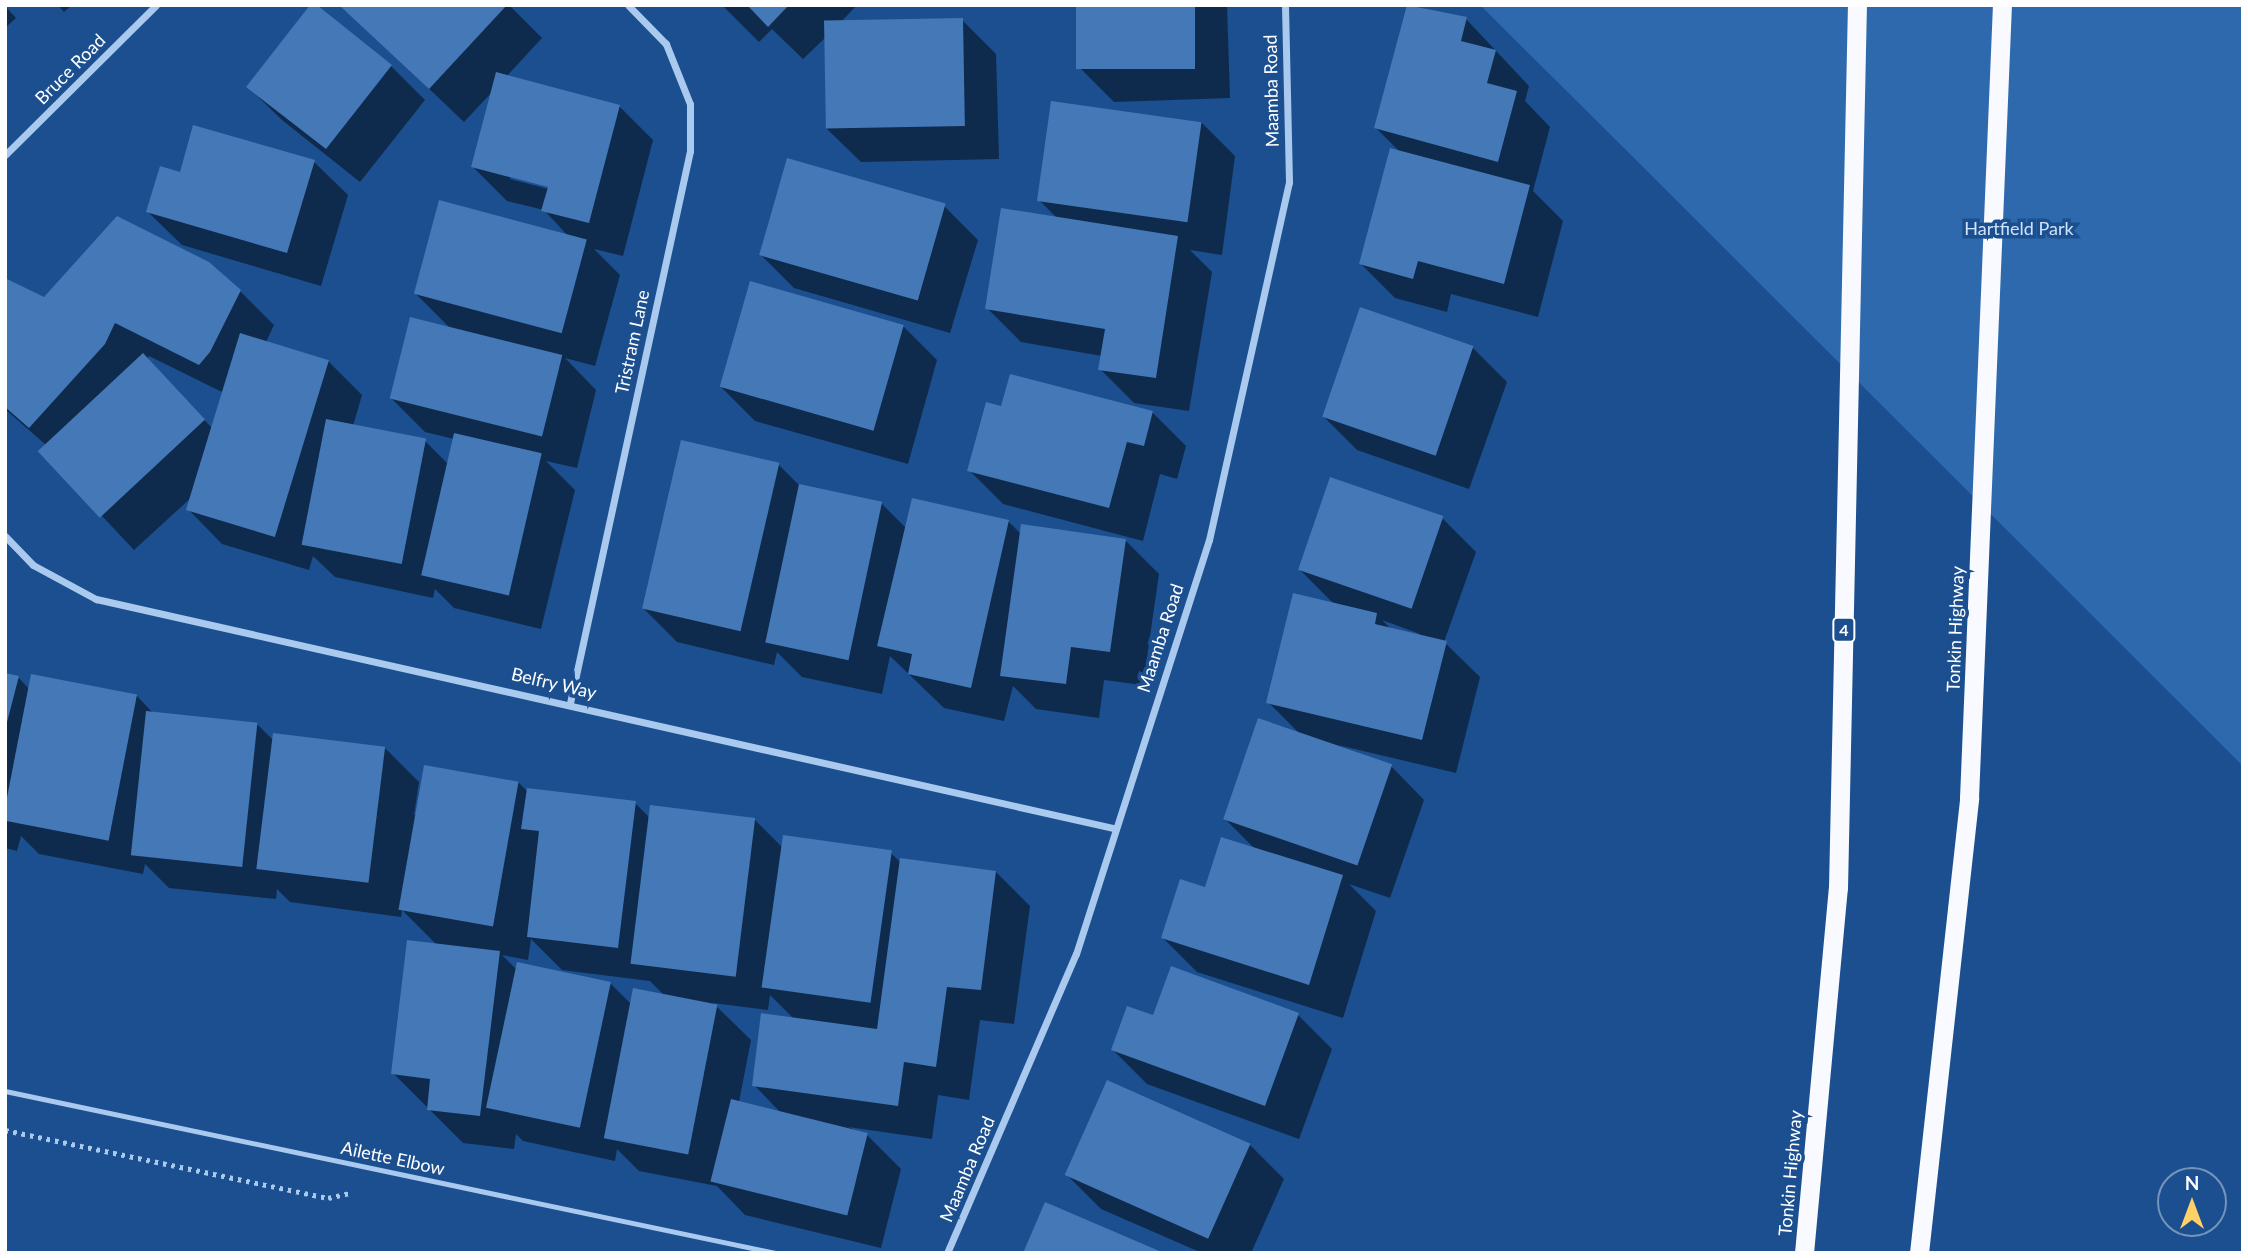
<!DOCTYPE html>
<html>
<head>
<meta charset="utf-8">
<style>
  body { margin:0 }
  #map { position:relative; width:2248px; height:1258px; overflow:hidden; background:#1b4f8f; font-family:Lato,sans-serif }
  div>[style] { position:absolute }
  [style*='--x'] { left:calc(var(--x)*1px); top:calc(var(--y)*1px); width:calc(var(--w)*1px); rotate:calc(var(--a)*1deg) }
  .green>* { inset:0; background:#2e69ad }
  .shadow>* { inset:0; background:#0007 }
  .building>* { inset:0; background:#4478b7; transform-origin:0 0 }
  .path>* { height:4.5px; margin-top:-2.25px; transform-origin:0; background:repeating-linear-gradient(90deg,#a9c9ee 0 3.5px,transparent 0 8.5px) }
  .service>* { height:5px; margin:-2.5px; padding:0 2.5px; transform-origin:2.5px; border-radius:2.5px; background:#a9c9ee }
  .minor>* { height:7px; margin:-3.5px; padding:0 3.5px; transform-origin:3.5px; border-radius:3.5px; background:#a9c9ee }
  .trunk>* { height:19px; margin:-9.5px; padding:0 9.5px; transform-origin:9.5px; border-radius:9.5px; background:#f8faff }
  span { translate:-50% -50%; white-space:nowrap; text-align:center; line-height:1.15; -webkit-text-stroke:7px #1b4f8f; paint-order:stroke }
  .shield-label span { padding:2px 5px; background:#1b4f8f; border:2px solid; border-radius:5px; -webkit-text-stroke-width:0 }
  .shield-label { font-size:16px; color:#fff; font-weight:700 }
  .street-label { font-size:18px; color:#fff }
  .park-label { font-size:18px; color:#cfe3fa }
  .frame { position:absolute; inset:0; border:7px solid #fff; pointer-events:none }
  .north { position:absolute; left:2157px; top:1167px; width:70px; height:70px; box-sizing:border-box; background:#1b4f8f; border:2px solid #7695bc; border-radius:50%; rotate:0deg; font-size:19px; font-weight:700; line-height:28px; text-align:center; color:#fff }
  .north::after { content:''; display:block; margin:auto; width:24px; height:32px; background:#ffd166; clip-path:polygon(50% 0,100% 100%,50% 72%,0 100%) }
</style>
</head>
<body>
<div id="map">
  <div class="green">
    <i style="clip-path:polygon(1480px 5px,2243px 5px,2243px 766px,1622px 146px)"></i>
  </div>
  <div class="shadow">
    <i style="clip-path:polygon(58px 5px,72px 5px,64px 12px)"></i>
    <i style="clip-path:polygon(evenodd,341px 5px,509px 5px,542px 38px,506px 77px,619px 106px,653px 140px,623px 256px,594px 249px,620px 275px,595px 366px,565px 358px,596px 390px,577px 468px,546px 461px,575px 490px,541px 629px,454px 608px,435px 589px,433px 598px,335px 577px,313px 556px,309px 570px,222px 544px,189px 510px,193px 496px,134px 550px,40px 450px,46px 445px,5px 409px,5px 280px,44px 299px,240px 291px,274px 325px,266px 342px,328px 361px,362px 395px,353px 426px,425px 441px,448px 464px,454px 439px,425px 432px,391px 398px,451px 329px,416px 294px,569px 237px,544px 210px,507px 201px,473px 167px,493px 91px,464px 122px,341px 5px,510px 175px,557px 187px,556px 191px,510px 179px,510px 175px,341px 5px,149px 356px,224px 393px,213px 429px,147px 360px,149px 356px)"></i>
    <i style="clip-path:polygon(722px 5px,857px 5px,840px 23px,962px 20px,996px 54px,999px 159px,861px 162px,827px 129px,826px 37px,803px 59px,772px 29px,759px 42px)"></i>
    <i style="clip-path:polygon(1078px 5px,1227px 5px,1230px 98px,1114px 102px,1080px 68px)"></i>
    <i style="clip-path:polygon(1409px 5px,1466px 19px,1529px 86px,1525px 101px,1550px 127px,1533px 191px,1563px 221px,1538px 317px,1451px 294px,1447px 312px,1395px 298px,1361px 264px,1401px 153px,1376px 128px)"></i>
    <i style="clip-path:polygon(5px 6px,16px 18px,5px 28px)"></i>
    <i style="clip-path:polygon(391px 66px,425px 100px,360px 182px,282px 120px,248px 87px)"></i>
    <i style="clip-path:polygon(1201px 122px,1235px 156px,1222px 255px,1190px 250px,1212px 272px,1189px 411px,1134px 403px,1100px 369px,1102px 356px,1021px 342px,987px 308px,1058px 219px,1039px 200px)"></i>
    <i style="clip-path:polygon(314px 162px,348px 195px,321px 286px,182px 245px,148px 212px,181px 174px)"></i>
    <i style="clip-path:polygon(944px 206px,978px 240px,950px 333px,794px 288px,760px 254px)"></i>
    <i style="clip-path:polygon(903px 326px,937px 360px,908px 464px,755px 421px,721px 387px)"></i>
    <i style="clip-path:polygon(1473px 348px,1507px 382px,1469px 489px,1357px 450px,1323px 416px)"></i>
    <i style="clip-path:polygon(1002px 408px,1152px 412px,1186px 446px,1177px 479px,1160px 474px,1143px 541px,1003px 504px,969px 470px)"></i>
    <i style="clip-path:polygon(778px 464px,800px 486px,881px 503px,906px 528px,1008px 521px,1022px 535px,1125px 540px,1159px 574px,1143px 685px,1104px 680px,1099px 718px,1036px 709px,1013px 686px,1004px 721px,944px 708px,890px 656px,882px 694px,802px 677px,777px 652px,774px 665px,677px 642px,643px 608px)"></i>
    <i style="clip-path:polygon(evenodd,1331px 479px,1442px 518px,1476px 552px,1444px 642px,1480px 677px,1456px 773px,1338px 745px,1391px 766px,1424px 800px,1390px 898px,1349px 884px,1376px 911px,1343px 1018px,1197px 972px,1163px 938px,1207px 889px,1255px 849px,1225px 819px,1301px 735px,1268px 702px,1335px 605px,1299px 569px,1331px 479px,1382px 620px,1420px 634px,1419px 636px,1391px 629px,1382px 620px)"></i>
    <i style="clip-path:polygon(evenodd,5px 674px,18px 677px,30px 690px,137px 696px,154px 714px,256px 723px,273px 740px,385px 748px,419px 782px,414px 815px,518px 782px,528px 792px,635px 803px,650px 818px,754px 819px,783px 848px,891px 853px,901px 863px,996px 872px,1030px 906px,1014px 1024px,980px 1020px,969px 1100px,938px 1095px,932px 1139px,848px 1127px,867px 1135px,901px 1169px,881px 1248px,745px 1215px,717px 1186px,639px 1171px,617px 1149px,615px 1161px,523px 1141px,516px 1134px,514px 1149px,463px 1143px,393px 1073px,437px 945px,402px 910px,401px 917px,290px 902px,277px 889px,276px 899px,169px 888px,145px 864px,143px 874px,39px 854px,21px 836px,17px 851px,5px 848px,5px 674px,531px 939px,562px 970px,650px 981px,665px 996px,631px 1004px,610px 983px,517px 970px,502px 955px,528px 960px,531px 939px,5px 674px,770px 995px,795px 1020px,754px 1085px,781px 1113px,739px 1102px,751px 1040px,713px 1003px,768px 1010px,770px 995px)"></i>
    <i style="clip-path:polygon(1172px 968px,1298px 1015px,1332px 1049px,1299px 1139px,1147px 1084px,1113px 1050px,1154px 1017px)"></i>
    <i style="clip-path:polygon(1250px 1145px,1284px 1179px,1251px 1253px,1202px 1253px,1101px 1209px,1067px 1175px)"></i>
  </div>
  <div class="building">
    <i style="clip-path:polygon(310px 5px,317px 5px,392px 65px,326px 149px,246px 87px)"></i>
    <i style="clip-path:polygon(339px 5px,507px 5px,429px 89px)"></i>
    <i style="clip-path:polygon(747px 5px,789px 5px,768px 27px)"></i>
    <i style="left:1076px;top:5px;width:119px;height:64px"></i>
    <i style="clip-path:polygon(1407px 5px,1467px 17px,1461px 41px,1496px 50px,1487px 83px,1517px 91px,1498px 162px,1374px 128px)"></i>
    <i style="left:963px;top:18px;width:108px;height:139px;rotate:89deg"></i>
    <i style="clip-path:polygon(496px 72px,620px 105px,589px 223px,541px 211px,548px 187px,471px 167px)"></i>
    <i style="left:1051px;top:101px;width:152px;height:101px;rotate:8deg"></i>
    <i style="clip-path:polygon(193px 125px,315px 160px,287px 253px,146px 212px,160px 166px,180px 172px)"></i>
    <i style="clip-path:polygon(1390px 148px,1530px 185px,1504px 284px,1418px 261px,1413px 279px,1359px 264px)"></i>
    <i style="left:787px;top:158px;width:165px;height:101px;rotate:16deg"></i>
    <i style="left:439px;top:200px;width:153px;height:97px;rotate:15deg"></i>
    <i style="clip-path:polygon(1001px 208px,1178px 236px,1156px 378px,1098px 370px,1105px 329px,985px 309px)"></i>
    <i style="clip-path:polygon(117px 216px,209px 262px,241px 290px,210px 352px,199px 365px,115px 323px,105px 344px,29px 428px,5px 407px,5px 278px,44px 297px)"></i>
    <i style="left:750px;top:281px;width:160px;height:110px;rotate:16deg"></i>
    <i style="left:1360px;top:307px;width:120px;height:116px;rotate:19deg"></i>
    <i style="left:410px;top:317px;width:157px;height:84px;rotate:14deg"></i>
    <i style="left:240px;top:333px;width:93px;height:185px;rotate:17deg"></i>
    <i style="left:143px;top:353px;width:91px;height:144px;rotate:47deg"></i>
    <i style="clip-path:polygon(1010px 374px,1153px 411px,1144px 446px,1127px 442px,1109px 508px,967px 471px,986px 402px,1001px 406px)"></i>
    <i style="left:326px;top:419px;width:102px;height:128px;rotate:11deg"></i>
    <i style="left:454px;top:433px;width:90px;height:146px;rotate:13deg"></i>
    <i style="left:681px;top:440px;width:101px;height:173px;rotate:13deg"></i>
    <i style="left:1330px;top:477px;width:120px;height:98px;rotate:19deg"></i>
    <i style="left:799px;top:484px;width:85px;height:162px;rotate:12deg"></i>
    <i style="clip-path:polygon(912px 498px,1009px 520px,971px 688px,908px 674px,912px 654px,877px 646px)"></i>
    <i style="clip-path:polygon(1021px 524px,1126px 539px,1110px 652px,1071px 647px,1066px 684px,1000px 676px)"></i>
    <i style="clip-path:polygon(1293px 593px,1377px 613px,1375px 624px,1447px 641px,1422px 740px,1266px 703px)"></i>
    <i style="clip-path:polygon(5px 673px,19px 676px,6px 726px,5px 726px)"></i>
    <i style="left:31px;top:674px;width:108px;height:149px;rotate:11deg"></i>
    <i style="left:146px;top:711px;width:112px;height:145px;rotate:6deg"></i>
    <i style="left:1258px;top:718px;width:142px;height:107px;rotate:19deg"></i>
    <i style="left:273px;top:733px;width:113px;height:137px;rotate:7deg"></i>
    <i style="left:424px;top:765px;width:96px;height:147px;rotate:10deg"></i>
    <i style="clip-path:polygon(527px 788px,636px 801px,618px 948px,527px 937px,539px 831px,521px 829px)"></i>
    <i style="left:650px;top:805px;width:106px;height:160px;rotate:7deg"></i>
    <i style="left:783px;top:835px;width:110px;height:154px;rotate:8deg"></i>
    <i style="clip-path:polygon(1221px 837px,1343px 875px,1309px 985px,1161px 938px,1180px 879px,1205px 887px)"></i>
    <i style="clip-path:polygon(900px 858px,996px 871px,981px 990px,947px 987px,936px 1067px,904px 1062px,898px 1106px,752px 1086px,761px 1013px,877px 1029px)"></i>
    <i style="clip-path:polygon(407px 940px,500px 951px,480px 1116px,427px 1110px,430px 1079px,391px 1074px)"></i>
    <i style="left:517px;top:962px;width:96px;height:149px;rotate:12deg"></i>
    <i style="clip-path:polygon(1171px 966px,1299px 1013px,1265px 1106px,1111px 1050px,1127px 1006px,1153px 1015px)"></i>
    <i style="left:633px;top:988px;width:86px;height:153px;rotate:11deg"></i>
    <i style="left:1107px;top:1080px;width:157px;height:104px;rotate:24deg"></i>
    <i style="left:731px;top:1099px;width:141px;height:85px;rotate:14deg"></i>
    <i style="clip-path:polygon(1045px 1202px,1164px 1253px,1023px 1253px)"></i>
  </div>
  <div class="path">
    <i style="--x:5;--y:1130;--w:330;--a:11.9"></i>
    <i style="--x:328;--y:1198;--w:23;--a:-13"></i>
  </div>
  <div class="service">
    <i style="--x:5;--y:1091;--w:787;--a:11.88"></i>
  </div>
  <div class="minor">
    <i style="--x:5;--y:155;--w:213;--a:-44.8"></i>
    <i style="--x:5;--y:536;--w:40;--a:46"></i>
    <i style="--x:33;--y:565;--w:72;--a:28.4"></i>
    <i style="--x:96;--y:599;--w:1042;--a:12.69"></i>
    <i style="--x:570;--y:703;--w:565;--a:-77.74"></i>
    <i style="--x:690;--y:151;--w:47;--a:-90"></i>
    <i style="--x:690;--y:104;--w:65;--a:-111.8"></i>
    <i style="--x:666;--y:44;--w:54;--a:-134.3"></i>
    <i style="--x:947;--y:1253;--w:326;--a:-66.7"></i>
    <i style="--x:1076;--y:954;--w:435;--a:-72.2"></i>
    <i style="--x:1209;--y:540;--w:367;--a:-77.4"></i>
    <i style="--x:1289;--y:182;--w:177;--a:-91.3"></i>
  </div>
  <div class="trunk">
    <i style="--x:1804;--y:1253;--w:367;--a:-84.7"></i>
    <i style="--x:1838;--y:888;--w:883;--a:-88.77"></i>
    <i style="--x:1919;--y:1253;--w:458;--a:-83.7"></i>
    <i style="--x:1969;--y:798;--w:794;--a:-87.62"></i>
  </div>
  <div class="shield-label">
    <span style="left:1844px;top:630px">4</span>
  </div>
  <div class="street-label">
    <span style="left:70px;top:69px;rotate:-45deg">Bruce Road</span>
    <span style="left:1271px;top:91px;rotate:-91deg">Maamba Road</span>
    <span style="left:632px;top:342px;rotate:-78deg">Tristram Lane</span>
    <span style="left:1955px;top:629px;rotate:-88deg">Tonkin Highway</span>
    <span style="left:1160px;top:638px;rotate:-72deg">Maamba Road</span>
    <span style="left:554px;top:683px;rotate:13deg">Belfry Way</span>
    <span style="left:393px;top:1158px;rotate:12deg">Ailette Elbow</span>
    <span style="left:967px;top:1169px;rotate:-67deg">Maamba Road</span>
    <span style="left:1790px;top:1173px;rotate:-85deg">Tonkin Highway</span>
  </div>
  <div class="park-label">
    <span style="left:2019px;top:228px">Hartfield Park</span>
  </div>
  <div class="frame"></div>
  <div class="north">N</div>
</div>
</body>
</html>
